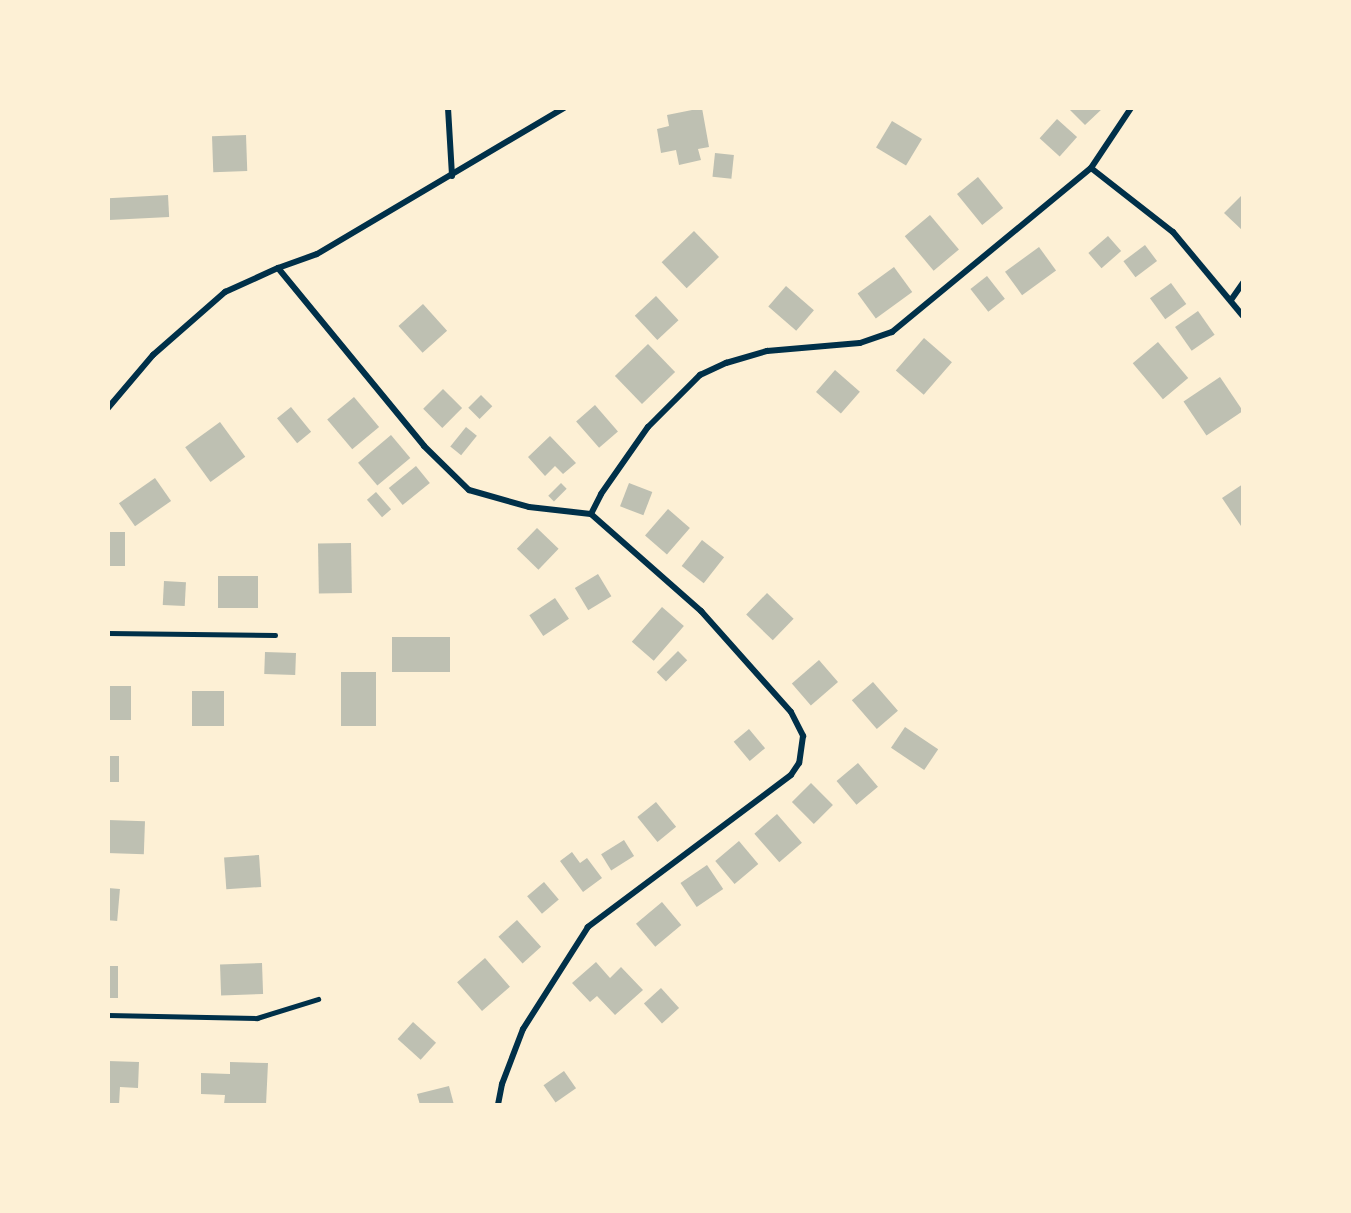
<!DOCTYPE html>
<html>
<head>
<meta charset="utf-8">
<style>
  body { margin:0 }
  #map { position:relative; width:1351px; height:1213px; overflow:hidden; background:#fdf0d5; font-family:"Exo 2",sans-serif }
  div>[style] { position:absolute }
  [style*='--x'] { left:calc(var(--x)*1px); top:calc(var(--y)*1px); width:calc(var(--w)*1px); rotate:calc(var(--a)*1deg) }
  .building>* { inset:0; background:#bec0b2; transform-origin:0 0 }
  .service>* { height:4.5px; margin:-2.25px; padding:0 2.25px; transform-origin:2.25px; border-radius:2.25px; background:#003049 }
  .minor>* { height:6px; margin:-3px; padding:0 3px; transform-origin:3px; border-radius:3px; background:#003049 }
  span { translate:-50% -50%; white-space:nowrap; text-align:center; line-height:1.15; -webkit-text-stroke:6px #fdf0d5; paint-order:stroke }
  .frame { position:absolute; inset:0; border:110px solid #fdf0d5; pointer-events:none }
</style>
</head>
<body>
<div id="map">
  <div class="building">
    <i style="clip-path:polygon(702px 108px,709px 147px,698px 149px,701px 160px,679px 165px,676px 150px,661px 153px,657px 129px,669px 126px,667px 115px)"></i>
    <i style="clip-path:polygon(1068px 108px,1103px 108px,1085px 125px)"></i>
    <i style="left:1057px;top:119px;width:27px;height:26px;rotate:42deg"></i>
    <i style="left:892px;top:121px;width:35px;height:31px;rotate:31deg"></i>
    <i style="left:246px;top:135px;width:36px;height:34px;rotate:88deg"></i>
    <i style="left:715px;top:153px;width:19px;height:24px;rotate:6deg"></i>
    <i style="left:978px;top:177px;width:40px;height:27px;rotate:51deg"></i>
    <i style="left:168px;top:195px;width:22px;height:60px;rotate:87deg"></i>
    <i style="clip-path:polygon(1241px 196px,1243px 198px,1243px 231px,1224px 213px)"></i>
    <i style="left:930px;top:215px;width:45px;height:33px;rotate:50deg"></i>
    <i style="left:694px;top:231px;width:36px;height:45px;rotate:46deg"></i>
    <i style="left:1108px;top:236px;width:20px;height:26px;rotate:49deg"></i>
    <i style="left:1145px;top:245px;width:20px;height:27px;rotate:53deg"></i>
    <i style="left:1039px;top:247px;width:29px;height:42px;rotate:54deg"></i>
    <i style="left:894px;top:267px;width:31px;height:45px;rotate:54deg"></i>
    <i style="left:987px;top:276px;width:29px;height:21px;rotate:52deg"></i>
    <i style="left:1171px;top:283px;width:26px;height:26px;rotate:54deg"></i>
    <i style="left:786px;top:286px;width:37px;height:27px;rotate:41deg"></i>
    <i style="left:656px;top:296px;width:33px;height:29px;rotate:47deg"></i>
    <i style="left:423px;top:304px;width:36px;height:33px;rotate:48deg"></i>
    <i style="left:1198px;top:311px;width:29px;height:28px;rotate:55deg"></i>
    <i style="left:924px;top:338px;width:37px;height:43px;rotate:41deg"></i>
    <i style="left:1158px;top:342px;width:47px;height:33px;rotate:50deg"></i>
    <i style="left:648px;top:344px;width:39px;height:46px;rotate:46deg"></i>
    <i style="left:835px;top:370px;width:33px;height:29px;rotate:41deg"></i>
    <i style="left:1220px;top:377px;width:41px;height:44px;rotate:56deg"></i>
    <i style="left:443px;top:389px;width:27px;height:28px;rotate:45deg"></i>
    <i style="left:481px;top:395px;width:16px;height:18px;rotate:45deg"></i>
    <i style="left:354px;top:397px;width:39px;height:35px;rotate:50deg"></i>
    <i style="left:595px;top:405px;width:35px;height:25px;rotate:49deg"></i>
    <i style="left:291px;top:407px;width:32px;height:18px;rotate:51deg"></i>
    <i style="left:220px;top:422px;width:43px;height:43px;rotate:54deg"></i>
    <i style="left:466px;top:427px;width:14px;height:25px;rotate:39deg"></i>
    <i style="left:391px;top:435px;width:30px;height:43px;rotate:50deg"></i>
    <i style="clip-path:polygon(550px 436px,576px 463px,563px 474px,555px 466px,545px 476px,528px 457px)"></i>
    <i style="left:416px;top:466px;width:22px;height:35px;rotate:51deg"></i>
    <i style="left:155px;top:478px;width:28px;height:44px;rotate:55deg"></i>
    <i style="left:561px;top:483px;width:8px;height:18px;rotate:45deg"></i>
    <i style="left:629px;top:483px;width:25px;height:25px;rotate:21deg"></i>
    <i style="clip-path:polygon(1243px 484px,1243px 525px,1241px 526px,1222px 498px)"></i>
    <i style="left:376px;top:492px;width:23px;height:12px;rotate:49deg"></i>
    <i style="left:668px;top:509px;width:29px;height:35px;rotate:41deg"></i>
    <i style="left:537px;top:528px;width:30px;height:29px;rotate:44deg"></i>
    <i style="left:108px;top:532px;width:17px;height:34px"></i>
    <i style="left:702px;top:540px;width:28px;height:33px;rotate:38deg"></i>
    <i style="left:351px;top:543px;width:50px;height:33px;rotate:89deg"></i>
    <i style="left:598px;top:574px;width:26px;height:27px;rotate:59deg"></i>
    <i style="left:218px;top:576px;width:40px;height:32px"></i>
    <i style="left:164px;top:581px;width:22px;height:24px;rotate:3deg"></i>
    <i style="left:767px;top:593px;width:37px;height:30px;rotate:44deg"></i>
    <i style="left:555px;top:598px;width:25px;height:31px;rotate:56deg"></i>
    <i style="left:662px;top:607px;width:29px;height:46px;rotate:41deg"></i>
    <i style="left:392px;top:637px;width:58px;height:35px"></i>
    <i style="left:678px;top:651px;width:13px;height:30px;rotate:45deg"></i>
    <i style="left:265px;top:652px;width:31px;height:22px;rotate:2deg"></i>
    <i style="left:819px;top:660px;width:29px;height:36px;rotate:49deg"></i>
    <i style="left:341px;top:672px;width:35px;height:54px"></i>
    <i style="left:873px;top:682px;width:38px;height:28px;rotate:49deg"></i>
    <i style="left:108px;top:686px;width:23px;height:34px"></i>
    <i style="left:224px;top:691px;width:35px;height:32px;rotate:90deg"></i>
    <i style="left:905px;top:727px;width:40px;height:25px;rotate:34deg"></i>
    <i style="left:749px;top:729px;width:25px;height:20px;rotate:50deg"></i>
    <i style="left:108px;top:756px;width:11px;height:26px"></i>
    <i style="left:858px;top:763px;width:31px;height:28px;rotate:50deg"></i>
    <i style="left:811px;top:783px;width:31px;height:27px;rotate:45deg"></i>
    <i style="left:656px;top:802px;width:32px;height:24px;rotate:51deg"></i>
    <i style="left:777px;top:814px;width:38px;height:30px;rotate:49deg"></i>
    <i style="left:108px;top:820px;width:37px;height:33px;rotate:2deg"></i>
    <i style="left:624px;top:840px;width:19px;height:27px;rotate:58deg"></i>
    <i style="left:739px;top:841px;width:30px;height:31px;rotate:50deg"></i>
    <i style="clip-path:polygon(572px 852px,580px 863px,587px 858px,602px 878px,583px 892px,560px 861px)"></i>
    <i style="left:259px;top:855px;width:32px;height:35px;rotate:86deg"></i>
    <i style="left:707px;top:865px;width:29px;height:32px;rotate:56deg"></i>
    <i style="left:544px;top:882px;width:23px;height:22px;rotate:50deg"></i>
    <i style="left:108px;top:888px;width:12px;height:32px;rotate:5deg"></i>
    <i style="left:662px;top:902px;width:30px;height:34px;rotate:50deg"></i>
    <i style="left:517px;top:920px;width:36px;height:25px;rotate:48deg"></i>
    <i style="left:485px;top:958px;width:38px;height:37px;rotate:49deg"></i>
    <i style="clip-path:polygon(596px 962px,610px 978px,621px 967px,643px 990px,615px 1015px,597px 996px,590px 1002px,572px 983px)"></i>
    <i style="left:262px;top:963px;width:31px;height:42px;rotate:88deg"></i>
    <i style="left:108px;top:966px;width:10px;height:32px"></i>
    <i style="left:661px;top:988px;width:27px;height:23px;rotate:48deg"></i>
    <i style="left:413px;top:1022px;width:31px;height:23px;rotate:42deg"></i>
    <i style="clip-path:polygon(108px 1061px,139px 1062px,138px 1088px,120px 1087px,119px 1105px,108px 1104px)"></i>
    <i style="clip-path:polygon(230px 1062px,268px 1063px,266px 1105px,224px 1104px,225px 1095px,201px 1094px,201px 1073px,230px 1074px)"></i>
    <i style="left:564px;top:1071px;width:21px;height:25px;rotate:55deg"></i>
    <i style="clip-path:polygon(449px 1086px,454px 1105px,420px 1105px,417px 1094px)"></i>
  </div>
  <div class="service">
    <i style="--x:108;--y:633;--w:167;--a:0.7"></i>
    <i style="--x:108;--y:1015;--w:149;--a:1.2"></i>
    <i style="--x:257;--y:1018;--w:64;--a:-17.3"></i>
  </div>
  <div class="minor">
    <i style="--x:448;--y:108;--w:68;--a:86.6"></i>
    <i style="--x:1091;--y:168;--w:104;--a:38"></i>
    <i style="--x:1173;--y:232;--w:109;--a:50.2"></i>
    <i style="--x:278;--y:268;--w:230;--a:50.6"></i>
    <i style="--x:424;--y:446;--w:63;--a:44.4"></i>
    <i style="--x:469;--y:490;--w:62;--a:15.8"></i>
    <i style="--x:529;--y:507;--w:62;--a:6.4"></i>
    <i style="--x:591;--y:514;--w:147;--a:41.4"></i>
    <i style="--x:701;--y:611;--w:135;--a:48.3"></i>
    <i style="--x:791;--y:712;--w:27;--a:63"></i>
    <i style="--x:803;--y:736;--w:27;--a:98"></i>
    <i style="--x:799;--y:763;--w:14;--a:124"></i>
    <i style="--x:791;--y:775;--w:254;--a:143.2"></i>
    <i style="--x:588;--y:927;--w:121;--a:122.5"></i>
    <i style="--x:523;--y:1029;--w:59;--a:110.9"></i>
    <i style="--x:502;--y:1084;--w:21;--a:101"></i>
    <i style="--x:1231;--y:300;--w:21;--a:-55"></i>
    <i style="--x:108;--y:408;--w:70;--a:-49.7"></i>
    <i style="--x:153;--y:355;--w:96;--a:-41.2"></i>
    <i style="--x:225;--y:292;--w:58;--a:-24.4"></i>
    <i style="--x:278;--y:268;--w:41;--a:-19.7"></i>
    <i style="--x:317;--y:254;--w:287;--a:-30.6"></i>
    <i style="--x:591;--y:514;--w:22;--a:-63"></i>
    <i style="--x:601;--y:494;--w:82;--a:-55"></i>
    <i style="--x:648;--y:427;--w:74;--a:-45"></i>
    <i style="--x:700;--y:375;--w:29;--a:-25"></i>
    <i style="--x:726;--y:363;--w:43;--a:-16.3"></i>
    <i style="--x:767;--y:351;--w:93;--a:-4.9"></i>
    <i style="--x:860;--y:343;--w:34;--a:-19"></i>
    <i style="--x:892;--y:332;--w:258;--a:-39.5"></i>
    <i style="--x:1091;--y:168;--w:72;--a:-56.3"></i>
  </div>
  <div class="frame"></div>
</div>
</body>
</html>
